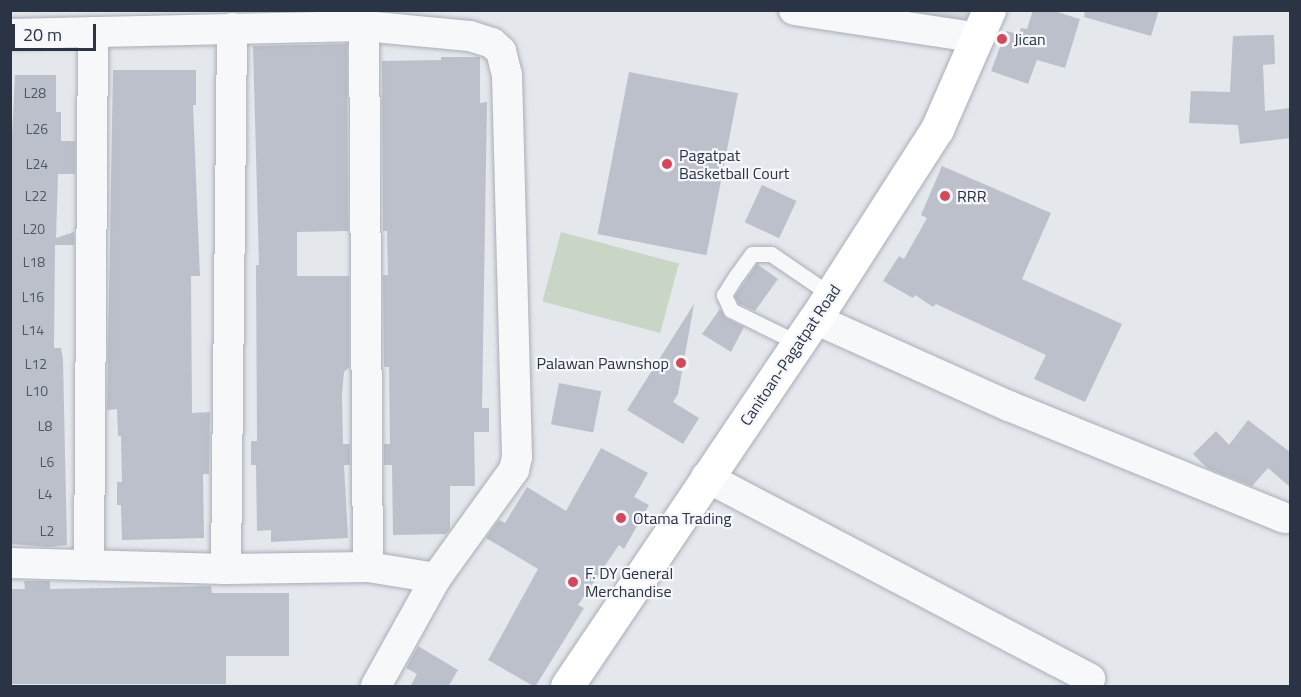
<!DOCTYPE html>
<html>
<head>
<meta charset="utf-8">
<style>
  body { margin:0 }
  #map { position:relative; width:1301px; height:697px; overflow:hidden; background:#e4e7ec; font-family:"Titillium Web",sans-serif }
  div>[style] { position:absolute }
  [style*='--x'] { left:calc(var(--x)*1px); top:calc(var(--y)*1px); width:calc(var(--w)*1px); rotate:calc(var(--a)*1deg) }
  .built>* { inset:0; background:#d2d6de }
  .green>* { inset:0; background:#c9d6c5; transform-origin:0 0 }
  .building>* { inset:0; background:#bbc0ca; transform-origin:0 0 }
  .roads { filter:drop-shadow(0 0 2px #a9aeb7) drop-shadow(0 0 2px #a9aeb7) }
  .lane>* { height:15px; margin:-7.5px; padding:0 7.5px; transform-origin:7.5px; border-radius:7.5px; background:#f7f8fa }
  .street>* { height:30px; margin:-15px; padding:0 15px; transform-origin:15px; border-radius:15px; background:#f7f8fa }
  .secondary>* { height:33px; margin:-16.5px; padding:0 16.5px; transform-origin:16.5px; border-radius:16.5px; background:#fff }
  .dots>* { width:16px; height:16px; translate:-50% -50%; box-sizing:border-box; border:3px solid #f4f6f9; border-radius:50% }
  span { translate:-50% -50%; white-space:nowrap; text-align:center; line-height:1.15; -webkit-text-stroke:4.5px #f4f6f9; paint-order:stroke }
  .number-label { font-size:14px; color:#4f5766 }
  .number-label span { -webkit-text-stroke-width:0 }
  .poi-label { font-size:16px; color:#2b3445 }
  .left { translate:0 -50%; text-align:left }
  .right { translate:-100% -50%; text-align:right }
  .street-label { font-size:16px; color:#2b3445 }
  .frame { position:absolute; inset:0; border:12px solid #2b3445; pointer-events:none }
  .scale { position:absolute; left:12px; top:24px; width:84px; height:27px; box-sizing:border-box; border:3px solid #2b3445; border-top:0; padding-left:8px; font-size:18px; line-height:21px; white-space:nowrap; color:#2b3445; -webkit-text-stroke:4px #f4f6f9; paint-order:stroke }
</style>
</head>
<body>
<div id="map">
  <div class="built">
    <i style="clip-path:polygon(830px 11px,976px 11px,967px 34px)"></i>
  </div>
  <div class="green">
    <i style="left:561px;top:232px;width:122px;height:72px;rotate:15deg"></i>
  </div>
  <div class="building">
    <i style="clip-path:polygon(1033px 10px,1051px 10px,1080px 19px,1065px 68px,1037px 60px,1028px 84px,991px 71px,1006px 31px,1019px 34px,1021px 28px,1027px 29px)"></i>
    <i style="clip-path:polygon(1085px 10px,1159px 10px,1151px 36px,1084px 17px)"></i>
    <i style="clip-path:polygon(1274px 35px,1275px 64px,1263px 65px,1265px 111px,1290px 108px,1290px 138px,1240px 144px,1238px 125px,1189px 123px,1191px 91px,1230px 92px,1233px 36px)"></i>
    <i style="clip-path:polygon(347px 44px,348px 231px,297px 232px,297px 276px,349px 276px,349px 367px,344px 372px,342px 395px,343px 444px,350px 444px,350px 465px,344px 465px,348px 538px,271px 542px,271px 530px,257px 531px,256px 465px,251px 465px,251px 441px,257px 441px,256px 265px,259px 265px,253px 46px)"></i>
    <i style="clip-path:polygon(441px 57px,480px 57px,480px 103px,487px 102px,482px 408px,489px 408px,489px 432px,474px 432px,475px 486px,450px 486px,450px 529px,446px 534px,393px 535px,392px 465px,384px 465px,384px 444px,390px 444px,389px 367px,384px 367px,383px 275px,388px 275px,387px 231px,383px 231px,382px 61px,441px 60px)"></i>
    <i style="clip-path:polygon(113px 70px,196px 70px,196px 105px,193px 105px,200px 276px,191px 276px,192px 413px,210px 412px,209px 474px,203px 474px,204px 538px,122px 540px,121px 505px,117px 505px,117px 482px,122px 482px,121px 436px,118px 436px,117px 409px,107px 410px)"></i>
    <i style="left:629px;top:72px;width:111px;height:165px;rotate:11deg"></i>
    <i style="clip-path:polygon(15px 75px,56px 75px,56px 112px,61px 112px,61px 141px,75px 141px,75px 174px,58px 174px,56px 238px,74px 232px,74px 245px,55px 245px,54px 348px,61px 348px,63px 360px,67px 545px,48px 547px,10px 544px,10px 176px)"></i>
    <i style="clip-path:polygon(942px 166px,1051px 213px,1022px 279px,1122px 324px,1085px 402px,1034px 379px,1046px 355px,936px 304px,933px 307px,915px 295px,913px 298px,883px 281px,899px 256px,904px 259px,927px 218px,921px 215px)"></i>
    <i style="left:762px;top:185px;width:38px;height:41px;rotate:25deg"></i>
    <i style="clip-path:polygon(757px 264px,778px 279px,755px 311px,738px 303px,735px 296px)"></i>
    <i style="clip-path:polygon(694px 304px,678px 394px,673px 402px,699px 418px,683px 444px,627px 410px)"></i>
    <i style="clip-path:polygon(720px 309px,726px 318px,744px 327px,731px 352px,702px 334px)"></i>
    <i style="left:559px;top:383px;width:43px;height:42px;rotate:11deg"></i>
    <i style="clip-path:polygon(1248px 420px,1290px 452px,1290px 487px,1268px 468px,1252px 486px,1207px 468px,1193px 454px,1216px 431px,1229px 445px)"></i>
    <i style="clip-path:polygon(601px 448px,648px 473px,634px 497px,649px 505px,624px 549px,619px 545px,578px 605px,584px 608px,535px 687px,488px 660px,538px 569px,486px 538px,499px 520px,505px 523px,527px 487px,566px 511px)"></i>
    <i style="clip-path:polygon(24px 581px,50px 581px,50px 589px,211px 586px,212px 593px,289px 593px,289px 656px,226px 656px,226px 684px,10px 684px,10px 589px,25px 589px)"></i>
    <i style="clip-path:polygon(418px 646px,458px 670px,448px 687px,410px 687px,417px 674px,406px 668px)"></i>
  </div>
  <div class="roads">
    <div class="lane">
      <i style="--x:798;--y:343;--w:75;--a:-153.8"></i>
      <i style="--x:731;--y:310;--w:17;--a:-115"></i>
      <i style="--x:724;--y:295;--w:22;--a:-58"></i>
      <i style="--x:736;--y:276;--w:27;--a:-54"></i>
      <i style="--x:752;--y:254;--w:19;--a:0"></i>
      <i style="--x:771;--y:254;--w:73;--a:34.3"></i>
    </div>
    <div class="street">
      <i style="--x:794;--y:10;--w:187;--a:8.6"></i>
      <i style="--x:364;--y:26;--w:541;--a:89.58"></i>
      <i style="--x:10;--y:34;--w:354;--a:-1.3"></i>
      <i style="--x:364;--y:26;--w:106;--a:5.4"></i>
      <i style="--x:470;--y:36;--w:23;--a:18"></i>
      <i style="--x:492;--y:43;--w:12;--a:42"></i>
      <i style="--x:501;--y:51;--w:25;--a:76"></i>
      <i style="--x:507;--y:75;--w:382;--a:88.5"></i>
      <i style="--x:517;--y:457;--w:13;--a:103"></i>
      <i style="--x:514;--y:470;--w:133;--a:125.8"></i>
      <i style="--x:436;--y:578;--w:124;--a:119.1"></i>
      <i style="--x:815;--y:319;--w:213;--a:24.2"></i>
      <i style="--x:1009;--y:406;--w:298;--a:22.1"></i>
      <i style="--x:706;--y:477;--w:434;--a:27.7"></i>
      <i style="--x:10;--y:563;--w:216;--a:1.6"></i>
      <i style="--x:226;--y:569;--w:142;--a:-0.8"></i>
      <i style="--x:368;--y:567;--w:69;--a:9.2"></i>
      <i style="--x:89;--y:564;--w:532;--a:-89.57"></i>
      <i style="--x:226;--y:569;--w:541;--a:-89.36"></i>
    </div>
    <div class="secondary">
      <i style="--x:567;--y:686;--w:443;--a:-56"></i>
      <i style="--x:815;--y:319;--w:226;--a:-57.3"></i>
      <i style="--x:937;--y:129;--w:130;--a:-66.4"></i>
    </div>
  </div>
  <div class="dots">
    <i style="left:1002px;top:39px;background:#d1495b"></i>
    <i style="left:667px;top:164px;background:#d1495b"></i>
    <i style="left:945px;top:196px;background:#d1495b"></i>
    <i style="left:681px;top:363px;background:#d1495b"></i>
    <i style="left:621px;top:518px;background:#d1495b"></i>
    <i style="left:573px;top:582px;background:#d1495b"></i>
  </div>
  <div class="number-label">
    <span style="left:35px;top:93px">L28</span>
    <span style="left:37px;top:129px">L26</span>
    <span style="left:37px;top:164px">L24</span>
    <span style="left:36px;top:196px">L22</span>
    <span style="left:34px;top:229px">L20</span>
    <span style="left:34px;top:262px">L18</span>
    <span style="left:33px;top:297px">L16</span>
    <span style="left:33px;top:330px">L14</span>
    <span style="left:36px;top:364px">L12</span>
    <span style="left:37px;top:391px">L10</span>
    <span style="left:45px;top:426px">L8</span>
    <span style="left:47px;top:462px">L6</span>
    <span style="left:45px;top:494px">L4</span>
    <span style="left:47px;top:531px">L2</span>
  </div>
  <div class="poi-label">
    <span class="left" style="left:1014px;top:39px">Jican</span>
    <span class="left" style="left:679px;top:164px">Pagatpat<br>Basketball Court</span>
    <span class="left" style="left:957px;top:196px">RRR</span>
    <span class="right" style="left:669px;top:363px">Palawan Pawnshop</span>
    <span class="left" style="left:633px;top:518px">Otama Trading</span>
    <span class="left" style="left:585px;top:582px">F. DY General<br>Merchandise</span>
  </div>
  <div class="street-label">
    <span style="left:790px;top:355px;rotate:-56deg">Canitoan-Pagatpat Road</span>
  </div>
  <div class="frame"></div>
  <div class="scale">20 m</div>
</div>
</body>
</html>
